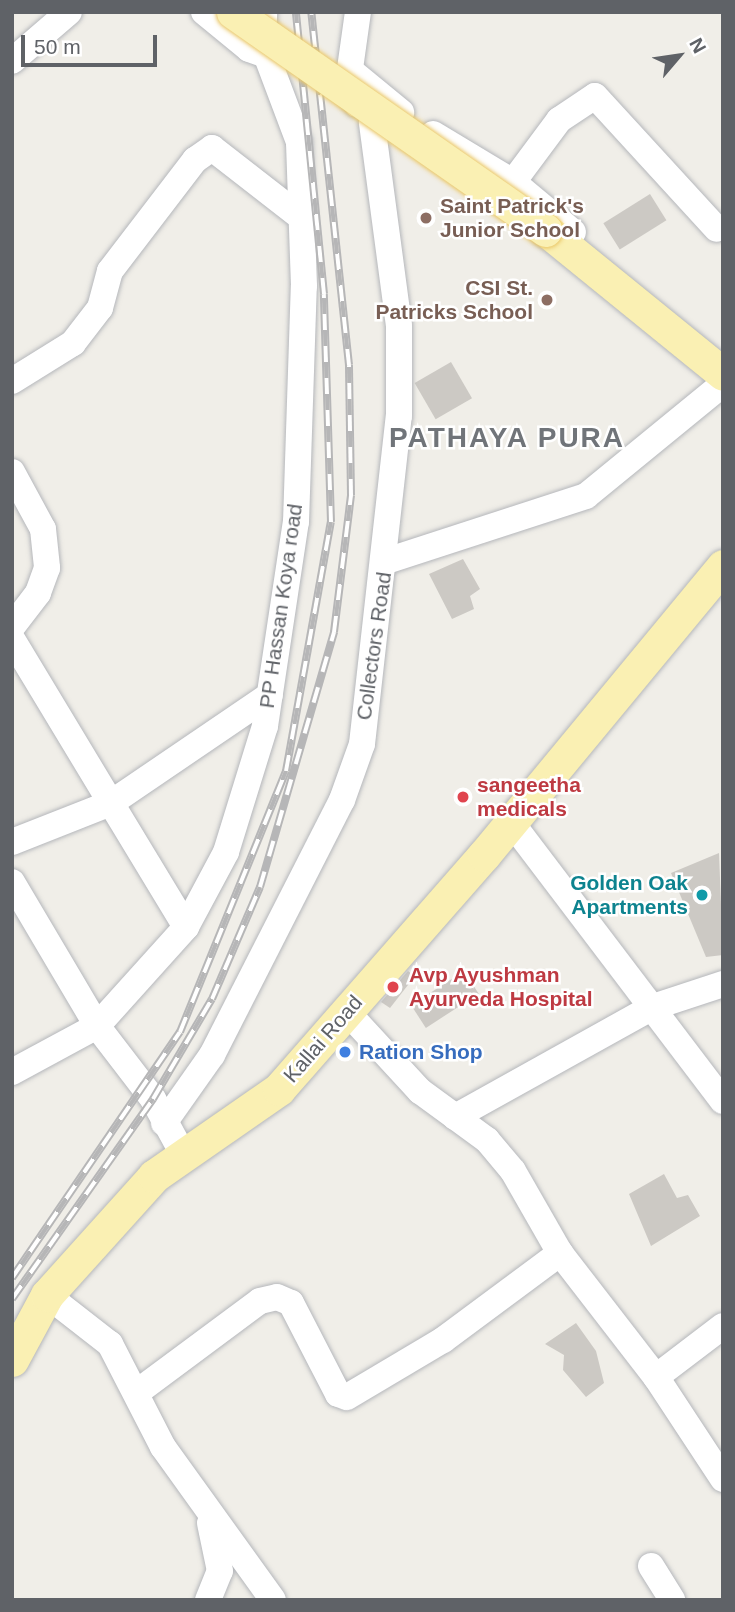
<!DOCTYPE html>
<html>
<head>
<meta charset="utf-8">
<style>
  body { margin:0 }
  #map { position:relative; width:735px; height:1612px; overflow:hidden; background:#f0eee8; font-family:Helvetica,sans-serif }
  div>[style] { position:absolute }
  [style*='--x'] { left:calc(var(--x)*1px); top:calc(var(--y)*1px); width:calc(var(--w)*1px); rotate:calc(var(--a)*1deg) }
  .building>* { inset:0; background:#ccc9c4; transform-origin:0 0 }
  .roads { filter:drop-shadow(0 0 2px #b5b7bb) drop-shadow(0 0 2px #b5b7bb) }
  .minor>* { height:26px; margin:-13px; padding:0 13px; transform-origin:13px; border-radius:13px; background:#fff }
  .major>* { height:33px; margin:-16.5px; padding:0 16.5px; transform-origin:16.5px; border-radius:16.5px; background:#faf0b3 }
  .rail>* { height:8px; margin-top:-4px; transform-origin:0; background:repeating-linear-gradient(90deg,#fff 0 16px,#b6b6b7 0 32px); box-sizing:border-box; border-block:2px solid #b6b6b7 }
  .bridges { filter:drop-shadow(0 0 2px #eac767) drop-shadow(0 0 2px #eac767) }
  .major-bridge>* { height:33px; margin:-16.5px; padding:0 16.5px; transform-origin:16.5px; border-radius:16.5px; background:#faf0b3 }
  .dots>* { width:19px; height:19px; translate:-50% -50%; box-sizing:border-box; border:4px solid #fff; border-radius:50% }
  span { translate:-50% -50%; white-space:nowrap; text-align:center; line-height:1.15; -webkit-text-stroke:5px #fff; paint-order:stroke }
  .education-label { font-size:21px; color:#785e54; font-weight:700 }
  .left { translate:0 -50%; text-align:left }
  .right { translate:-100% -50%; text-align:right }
  .street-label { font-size:21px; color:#5f6267 }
  .health-label { font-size:21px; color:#be3a42; font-weight:700 }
  .culture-label { font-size:21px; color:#0d838f; font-weight:700 }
  .shop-label { font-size:21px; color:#366cbe; font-weight:700 }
  .district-label { font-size:28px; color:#707479; font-weight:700; letter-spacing:2px }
  .frame { position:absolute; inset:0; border:14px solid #5f6267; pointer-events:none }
  .north { position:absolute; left:644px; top:21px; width:70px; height:70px; -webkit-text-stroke:5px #fff; paint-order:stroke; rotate:61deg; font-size:19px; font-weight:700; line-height:28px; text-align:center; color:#5f6267 }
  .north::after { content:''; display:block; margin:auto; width:24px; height:32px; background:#5f6267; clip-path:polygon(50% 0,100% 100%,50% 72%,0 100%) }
  .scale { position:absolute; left:21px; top:35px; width:136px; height:32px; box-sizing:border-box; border:4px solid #5f6267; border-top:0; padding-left:9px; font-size:21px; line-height:24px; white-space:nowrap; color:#5f6267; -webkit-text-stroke:5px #fff; paint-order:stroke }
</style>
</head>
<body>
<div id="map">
  <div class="building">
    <i style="left:650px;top:194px;width:31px;height:55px;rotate:58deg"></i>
    <i style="left:451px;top:362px;width:42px;height:42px;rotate:60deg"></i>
    <i style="clip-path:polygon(463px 559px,480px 589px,470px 596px,474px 609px,452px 619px,429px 574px)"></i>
    <i style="clip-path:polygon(719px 853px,723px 955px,706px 957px,671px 873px)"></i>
    <i style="clip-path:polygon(408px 971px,415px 976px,390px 1008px,381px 1002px)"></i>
    <i style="left:464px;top:971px;width:27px;height:63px;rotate:57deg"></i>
    <i style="clip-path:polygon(664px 1174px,677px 1198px,688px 1195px,700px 1216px,651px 1246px,629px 1194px)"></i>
    <i style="clip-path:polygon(576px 1323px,596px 1351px,604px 1383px,586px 1397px,563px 1370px,564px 1355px,545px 1344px)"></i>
  </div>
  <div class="roads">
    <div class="minor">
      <i style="--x:204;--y:12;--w:58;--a:39.4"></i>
      <i style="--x:249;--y:49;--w:18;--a:19"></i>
      <i style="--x:12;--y:61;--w:75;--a:-40.7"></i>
      <i style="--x:351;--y:71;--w:65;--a:39.4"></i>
      <i style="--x:357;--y:104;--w:17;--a:-126"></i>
      <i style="--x:347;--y:90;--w:79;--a:-82"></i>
      <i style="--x:433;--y:134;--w:93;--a:31"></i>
      <i style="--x:513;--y:182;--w:78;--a:39.8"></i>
      <i style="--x:513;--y:182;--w:77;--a:-53.4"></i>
      <i style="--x:559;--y:120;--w:43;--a:-33.7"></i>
      <i style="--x:595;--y:96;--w:180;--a:47.5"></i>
      <i style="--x:12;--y:381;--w:72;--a:-31.9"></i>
      <i style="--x:73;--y:343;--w:44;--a:-52.4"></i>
      <i style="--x:100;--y:308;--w:38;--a:-75"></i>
      <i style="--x:110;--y:271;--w:140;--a:-52.6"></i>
      <i style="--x:195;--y:160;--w:21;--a:-35"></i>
      <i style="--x:212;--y:148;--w:114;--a:37.9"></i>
      <i style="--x:12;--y:472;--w:65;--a:61.5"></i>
      <i style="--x:43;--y:529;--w:39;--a:84"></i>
      <i style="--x:47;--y:568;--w:27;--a:110"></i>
      <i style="--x:38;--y:593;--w:43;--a:127.4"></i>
      <i style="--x:386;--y:561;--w:210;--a:-18"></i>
      <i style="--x:586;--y:496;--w:171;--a:-39.3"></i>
      <i style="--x:12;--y:639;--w:192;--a:58.9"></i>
      <i style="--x:111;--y:803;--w:106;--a:158.5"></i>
      <i style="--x:511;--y:822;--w:350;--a:52.8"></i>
      <i style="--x:12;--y:882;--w:167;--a:59.4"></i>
      <i style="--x:97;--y:1026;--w:92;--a:52.5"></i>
      <i style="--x:153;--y:1099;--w:67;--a:61.5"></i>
      <i style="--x:186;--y:927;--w:145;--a:-121.2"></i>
      <i style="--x:111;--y:803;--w:192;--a:-34.2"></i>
      <i style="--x:347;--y:1012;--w:108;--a:47.3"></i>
      <i style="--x:420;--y:1091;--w:83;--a:36.2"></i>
      <i style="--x:487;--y:1140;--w:40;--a:50"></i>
      <i style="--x:513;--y:1171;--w:95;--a:60.2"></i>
      <i style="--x:560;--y:1253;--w:157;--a:52.3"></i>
      <i style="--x:656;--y:1377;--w:122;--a:56.7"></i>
      <i style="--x:12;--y:1072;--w:97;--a:-28.4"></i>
      <i style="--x:97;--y:1026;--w:133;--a:-48"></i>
      <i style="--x:186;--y:927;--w:85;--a:-61.9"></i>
      <i style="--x:226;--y:852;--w:132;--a:-72.8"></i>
      <i style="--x:265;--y:726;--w:206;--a:-81.4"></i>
      <i style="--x:296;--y:522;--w:236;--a:-88.1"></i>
      <i style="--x:304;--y:286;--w:144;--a:-92"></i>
      <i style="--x:299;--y:142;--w:103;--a:-110.6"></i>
      <i style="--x:263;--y:46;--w:34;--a:-88"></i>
      <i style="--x:455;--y:1117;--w:227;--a:-29.1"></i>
      <i style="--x:653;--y:1007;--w:74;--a:-18.2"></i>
      <i style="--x:164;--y:1123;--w:83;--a:-54.8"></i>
      <i style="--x:212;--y:1055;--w:286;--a:-63"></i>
      <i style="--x:342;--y:800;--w:59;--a:-70.3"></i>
      <i style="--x:362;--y:744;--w:330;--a:-83.6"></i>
      <i style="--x:399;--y:416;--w:90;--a:-90"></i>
      <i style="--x:399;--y:326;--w:205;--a:-97.6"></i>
      <i style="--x:47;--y:1295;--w:80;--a:37.9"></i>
      <i style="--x:110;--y:1344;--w:116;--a:62.8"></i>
      <i style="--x:163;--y:1447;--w:188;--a:54.3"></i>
      <i style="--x:656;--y:1377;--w:84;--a:-37.3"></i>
      <i style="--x:136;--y:1393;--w:154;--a:-36.6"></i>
      <i style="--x:260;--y:1301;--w:17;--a:-13"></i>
      <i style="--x:277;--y:1297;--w:15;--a:23"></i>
      <i style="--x:291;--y:1303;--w:102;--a:62.7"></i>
      <i style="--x:338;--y:1394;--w:9;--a:18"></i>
      <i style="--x:347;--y:1397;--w:112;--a:-30.7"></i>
      <i style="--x:443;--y:1340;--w:146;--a:-36.6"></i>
      <i style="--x:651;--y:1566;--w:40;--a:58"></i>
      <i style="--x:208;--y:1600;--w:31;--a:-68"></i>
      <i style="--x:220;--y:1571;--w:49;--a:-101.8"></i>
    </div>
    <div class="major">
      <i style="--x:546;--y:230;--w:228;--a:39.1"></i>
      <i style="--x:12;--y:1360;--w:74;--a:-61.7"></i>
      <i style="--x:47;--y:1295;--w:160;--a:-48"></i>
      <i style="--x:154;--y:1176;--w:152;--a:-34.8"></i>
      <i style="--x:279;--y:1089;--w:311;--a:-48.8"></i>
      <i style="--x:484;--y:855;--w:375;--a:-50.4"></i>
    </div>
  </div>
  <div class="rail">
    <i style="--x:12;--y:1278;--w:298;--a:-55.7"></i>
    <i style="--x:180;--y:1032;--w:282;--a:-67.9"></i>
    <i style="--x:286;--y:771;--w:253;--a:-79.8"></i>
    <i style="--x:331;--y:522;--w:228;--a:-91.8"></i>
    <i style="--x:324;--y:294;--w:283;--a:-95.7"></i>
    <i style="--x:12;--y:1299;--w:245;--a:-54.8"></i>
    <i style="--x:153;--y:1099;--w:116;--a:-59.5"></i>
    <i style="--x:212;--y:999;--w:122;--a:-66.8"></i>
    <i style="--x:260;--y:887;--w:266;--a:-73.8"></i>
    <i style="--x:334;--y:632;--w:138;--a:-82.9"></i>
    <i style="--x:351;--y:495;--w:130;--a:-90.9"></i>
    <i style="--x:349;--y:365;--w:355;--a:-96.1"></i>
  </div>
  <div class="bridges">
    <div class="major-bridge">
      <i style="--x:233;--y:12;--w:381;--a:34.9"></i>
    </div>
  </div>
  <div class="dots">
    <i style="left:426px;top:218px;background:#8d6e63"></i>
    <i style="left:547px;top:300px;background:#8d6e63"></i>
    <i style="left:463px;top:797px;background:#e0444e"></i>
    <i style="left:702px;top:895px;background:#0f9aa8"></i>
    <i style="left:393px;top:987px;background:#e0444e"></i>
    <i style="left:345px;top:1052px;background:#3f7fe0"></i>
  </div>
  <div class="education-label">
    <span class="left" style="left:440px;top:218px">Saint Patrick's<br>Junior School</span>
    <span class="right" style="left:533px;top:300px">CSI St.<br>Patricks School</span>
  </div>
  <div class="street-label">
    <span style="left:281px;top:606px;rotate:-82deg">PP Hassan Koya road</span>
    <span style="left:374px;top:646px;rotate:-82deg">Collectors Road</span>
    <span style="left:323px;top:1039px;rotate:-49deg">Kallai Road</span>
  </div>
  <div class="health-label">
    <span class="left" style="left:477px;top:797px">sangeetha<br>medicals</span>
    <span class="left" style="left:409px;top:987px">Avp Ayushman<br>Ayurveda Hospital</span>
  </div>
  <div class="culture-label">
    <span class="right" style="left:688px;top:895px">Golden Oak<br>Apartments</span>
  </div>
  <div class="shop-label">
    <span class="left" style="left:359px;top:1052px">Ration Shop</span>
  </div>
  <div class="district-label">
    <span style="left:507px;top:438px">PATHAYA PURA</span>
  </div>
  <div class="frame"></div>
  <div class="north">N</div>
  <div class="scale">50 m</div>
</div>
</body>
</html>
